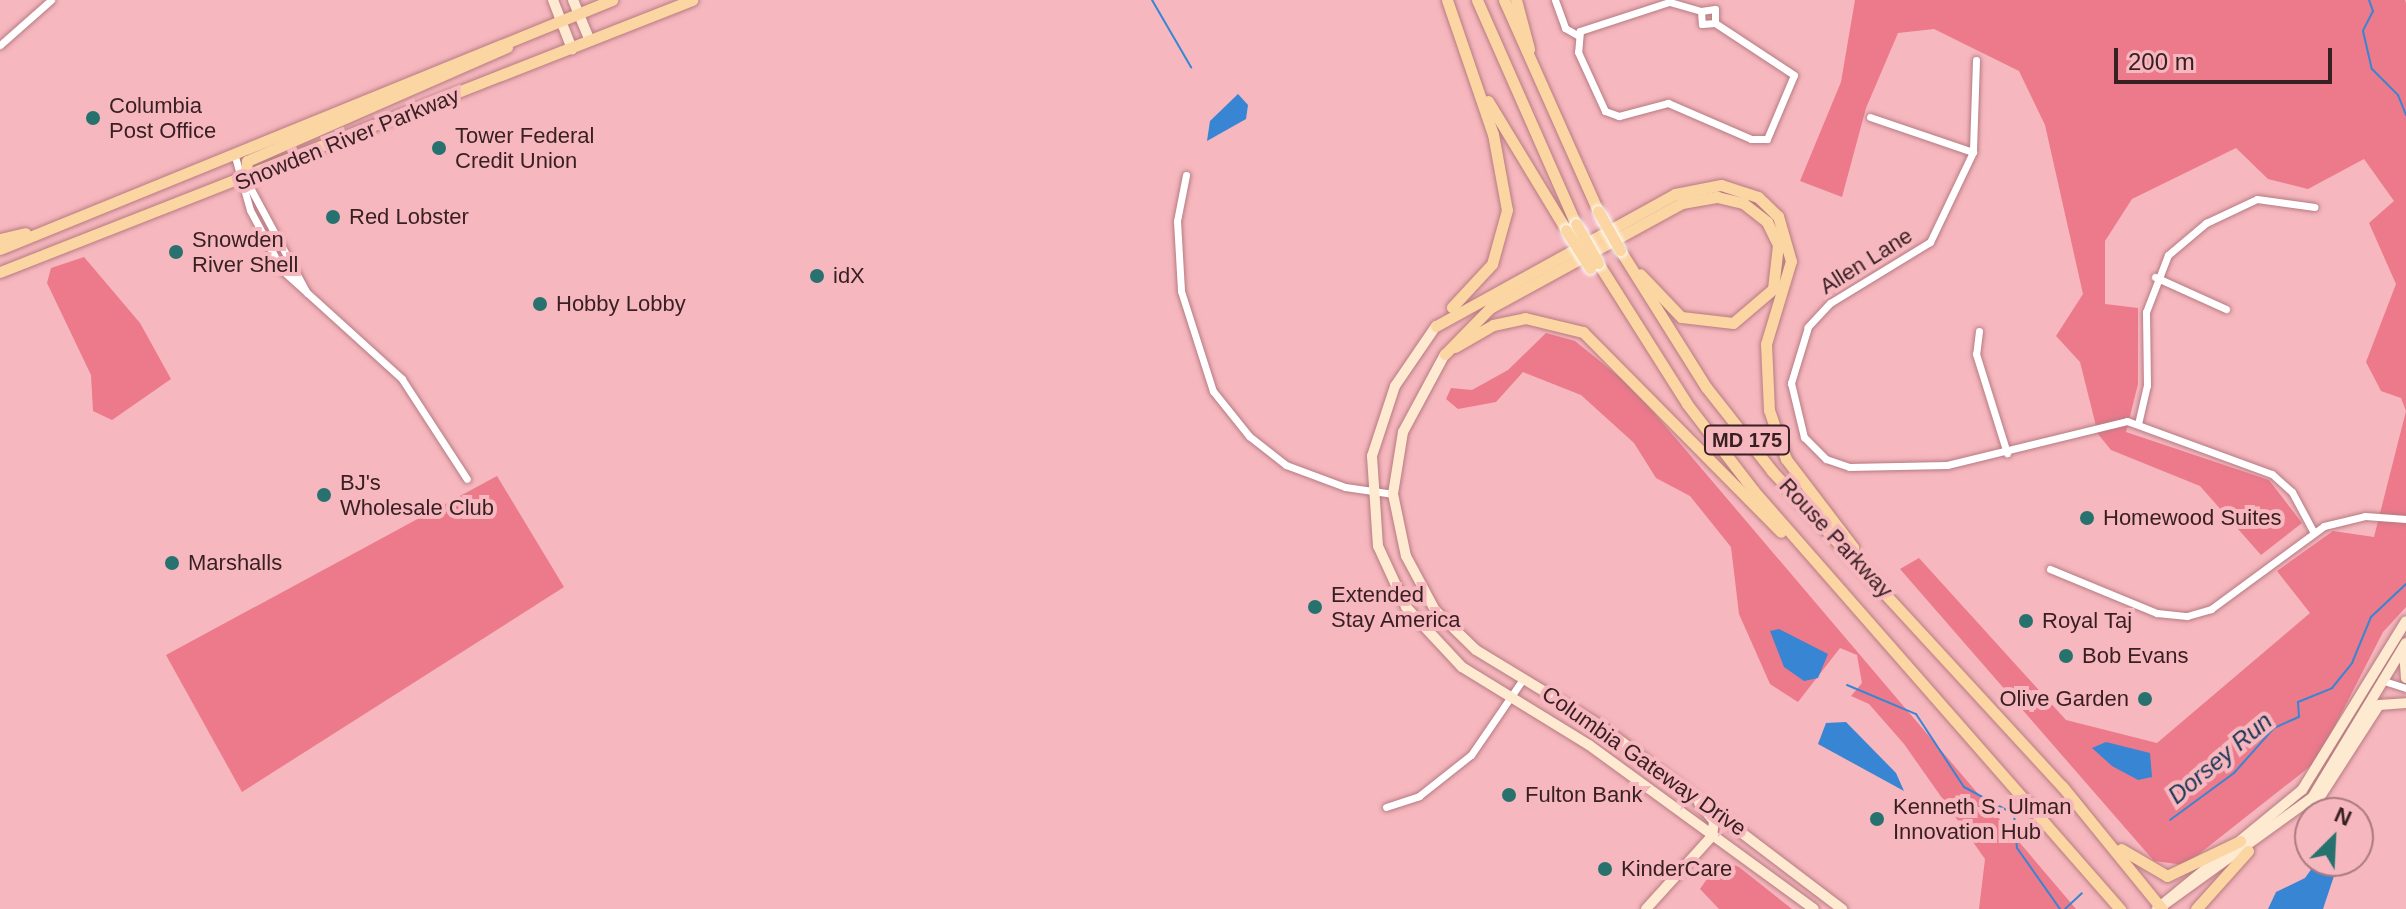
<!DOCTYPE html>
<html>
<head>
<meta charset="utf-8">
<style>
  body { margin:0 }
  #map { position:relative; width:2406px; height:909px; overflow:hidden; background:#f6b7be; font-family:Arial,sans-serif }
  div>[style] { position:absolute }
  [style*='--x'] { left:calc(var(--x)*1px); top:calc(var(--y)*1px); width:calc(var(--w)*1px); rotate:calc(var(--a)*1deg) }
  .green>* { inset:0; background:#ec7a8b }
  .water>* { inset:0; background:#3885d4 }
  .stream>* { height:2px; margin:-1px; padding:0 1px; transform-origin:1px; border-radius:1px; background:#3885d4 }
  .roads { filter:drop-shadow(0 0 2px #b67b82) drop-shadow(0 0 2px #b67b82) }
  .street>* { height:7px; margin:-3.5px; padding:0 3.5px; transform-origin:3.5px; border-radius:3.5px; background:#fff }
  .secondary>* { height:10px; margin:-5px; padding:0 5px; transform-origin:5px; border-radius:5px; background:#fdead0 }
  .primary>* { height:11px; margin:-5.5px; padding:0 5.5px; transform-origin:5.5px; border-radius:5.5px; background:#fbd5a2 }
  .bridges { filter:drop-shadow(0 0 2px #fff) drop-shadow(0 0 2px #fff) }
  .primary-bridge>* { height:11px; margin:-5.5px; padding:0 5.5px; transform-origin:5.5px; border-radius:5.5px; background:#fbd5a2 }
  .dots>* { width:22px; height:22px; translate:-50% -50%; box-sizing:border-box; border:4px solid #f6b7be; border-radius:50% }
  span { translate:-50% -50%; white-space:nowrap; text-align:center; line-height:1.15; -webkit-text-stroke:8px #f6b7be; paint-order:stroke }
  .shield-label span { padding:2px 6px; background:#f6b7be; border:2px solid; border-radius:6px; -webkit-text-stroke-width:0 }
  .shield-label { font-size:20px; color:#371f22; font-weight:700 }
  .poi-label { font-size:22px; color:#371f22 }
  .left { translate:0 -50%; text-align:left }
  .right { translate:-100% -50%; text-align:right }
  .street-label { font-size:22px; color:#371f22 }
  .water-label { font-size:24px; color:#173656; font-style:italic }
  .north { position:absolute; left:2294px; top:797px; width:80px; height:80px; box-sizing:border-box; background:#f6b7be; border:2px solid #aa7a80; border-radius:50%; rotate:24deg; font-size:22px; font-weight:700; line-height:32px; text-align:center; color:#371f22 }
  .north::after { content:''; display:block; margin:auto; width:28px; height:36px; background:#27716f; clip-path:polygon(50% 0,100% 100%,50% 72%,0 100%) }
  .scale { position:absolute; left:2114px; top:48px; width:218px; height:36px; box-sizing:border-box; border:4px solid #371f22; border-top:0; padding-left:10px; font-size:24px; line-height:28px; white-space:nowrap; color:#371f22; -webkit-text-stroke:6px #f6b7be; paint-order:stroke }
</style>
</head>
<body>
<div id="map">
  <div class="green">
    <i style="clip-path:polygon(1855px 0,2405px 0,2406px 3px,2406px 607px,2383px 632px,2317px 761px,2185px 865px,2154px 861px,1900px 569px,1919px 558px,2066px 720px,2157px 743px,2310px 613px,2277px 571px,2333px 531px,2374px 537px,2406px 411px,2401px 398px,2381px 391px,2366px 362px,2396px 284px,2369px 223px,2394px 201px,2364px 159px,2308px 189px,2268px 179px,2236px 148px,2132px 199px,2105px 241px,2105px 304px,2138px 308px,2138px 384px,2126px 432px,2269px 480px,2302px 523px,2261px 555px,2200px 486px,2111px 450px,2098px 434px,2080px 362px,2056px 336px,2083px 294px,2045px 125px,2019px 71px,1934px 29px,1898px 33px,1866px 108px,1842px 197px,1800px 181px,1841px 82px)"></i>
    <i style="clip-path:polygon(84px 257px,140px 323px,171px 379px,112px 420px,93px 411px,91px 375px,47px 283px,51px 268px)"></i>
    <i style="clip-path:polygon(1546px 333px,1575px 341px,1633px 388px,2076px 909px,1979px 909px,1985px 859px,1904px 744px,1869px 704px,1851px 696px,1862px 683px,1857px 655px,1840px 648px,1798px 702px,1770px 684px,1739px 614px,1731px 547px,1690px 496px,1656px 478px,1634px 443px,1581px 395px,1523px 372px,1496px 402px,1458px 409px,1446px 399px,1451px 388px,1472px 390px,1508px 370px)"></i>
    <i style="clip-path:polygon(497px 476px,564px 587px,242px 792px,166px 655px)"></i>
    <i style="clip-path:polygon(1721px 859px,1739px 867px,1792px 909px,1719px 909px,1700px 889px)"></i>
  </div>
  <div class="water">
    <i style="clip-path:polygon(1238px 94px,1248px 105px,1246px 119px,1207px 141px,1210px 121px)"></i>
    <i style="clip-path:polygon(1779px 629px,1828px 654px,1818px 678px,1804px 681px,1784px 667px,1770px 631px)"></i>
    <i style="clip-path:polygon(1846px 722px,1896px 773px,1904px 791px,1818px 744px,1826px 723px)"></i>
    <i style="clip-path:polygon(2106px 742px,2150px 753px,2152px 777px,2138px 780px,2112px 766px,2092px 748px)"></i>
    <i style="clip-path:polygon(2317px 861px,2339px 861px,2323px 909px,2268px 909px,2276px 892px,2305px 878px)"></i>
  </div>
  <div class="stream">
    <i style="--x:1152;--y:0;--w:78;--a:59.8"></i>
    <i style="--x:2369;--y:0;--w:12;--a:70"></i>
    <i style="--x:2373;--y:11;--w:22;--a:117"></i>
    <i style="--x:2363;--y:31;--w:39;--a:77"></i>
    <i style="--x:2372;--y:69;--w:37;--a:45"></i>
    <i style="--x:2398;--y:95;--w:22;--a:68"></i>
    <i style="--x:1847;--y:685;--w:75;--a:22.8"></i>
    <i style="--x:1916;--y:714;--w:87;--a:56.7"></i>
    <i style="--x:1964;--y:787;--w:57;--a:28.4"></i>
    <i style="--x:2014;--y:814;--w:34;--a:85"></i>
    <i style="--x:2017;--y:848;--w:75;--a:54.8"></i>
    <i style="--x:2170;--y:820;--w:79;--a:-36.3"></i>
    <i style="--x:2234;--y:773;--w:60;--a:-48.4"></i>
    <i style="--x:2274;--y:728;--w:27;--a:-24"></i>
    <i style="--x:2299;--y:717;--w:15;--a:-94"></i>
    <i style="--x:2298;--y:702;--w:37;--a:-22"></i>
    <i style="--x:2332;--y:688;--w:32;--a:-51"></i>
    <i style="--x:2352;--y:663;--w:50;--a:-67.6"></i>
    <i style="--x:2371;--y:617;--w:48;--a:-43.3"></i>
    <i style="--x:2065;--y:909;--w:23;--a:-43"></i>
  </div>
  <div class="roads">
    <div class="street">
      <i style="--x:1555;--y:0;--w:30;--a:70"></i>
      <i style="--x:1565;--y:28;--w:14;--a:30"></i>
      <i style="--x:1701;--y:11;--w:33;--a:-164"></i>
      <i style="--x:1669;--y:2;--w:94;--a:162"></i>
      <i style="--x:1580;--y:31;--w:21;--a:95"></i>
      <i style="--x:1578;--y:52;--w:65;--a:65.4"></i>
      <i style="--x:1605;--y:111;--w:15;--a:20"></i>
      <i style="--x:1619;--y:116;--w:51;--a:-14.9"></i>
      <i style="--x:1668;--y:103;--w:90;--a:23.4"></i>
      <i style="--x:1751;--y:139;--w:16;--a:0"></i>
      <i style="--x:1767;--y:139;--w:69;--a:-67.1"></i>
      <i style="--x:1794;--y:75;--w:95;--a:-146.6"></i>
      <i style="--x:1701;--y:11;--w:14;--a:-8"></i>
      <i style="--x:1715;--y:9;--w:14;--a:90"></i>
      <i style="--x:1701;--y:11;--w:13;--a:86"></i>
      <i style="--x:1702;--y:24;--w:13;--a:-4"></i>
      <i style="--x:0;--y:45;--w:68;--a:-41.4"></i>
      <i style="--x:1976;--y:60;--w:92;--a:91.9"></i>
      <i style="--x:1973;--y:152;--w:100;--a:115.5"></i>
      <i style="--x:1930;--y:242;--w:117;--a:148.6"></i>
      <i style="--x:1830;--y:303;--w:33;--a:133"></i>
      <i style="--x:1808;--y:327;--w:59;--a:106.9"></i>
      <i style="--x:1791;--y:383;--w:56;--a:76.5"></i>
      <i style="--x:1804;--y:437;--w:31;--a:45"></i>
      <i style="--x:1826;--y:459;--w:24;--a:19"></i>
      <i style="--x:1849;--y:467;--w:98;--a:-1.2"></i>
      <i style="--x:1947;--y:465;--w:185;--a:-13.7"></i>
      <i style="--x:2127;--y:421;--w:154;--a:20.1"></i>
      <i style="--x:2272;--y:474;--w:27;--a:42"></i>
      <i style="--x:2292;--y:492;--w:44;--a:61.7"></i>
      <i style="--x:1870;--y:117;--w:109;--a:18.8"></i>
      <i style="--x:234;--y:153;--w:59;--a:74.3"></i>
      <i style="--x:250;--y:210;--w:68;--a:61.9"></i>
      <i style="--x:282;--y:270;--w:162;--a:42.2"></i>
      <i style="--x:402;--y:379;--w:119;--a:57"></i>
      <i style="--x:1186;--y:175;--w:47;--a:101.1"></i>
      <i style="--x:1177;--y:221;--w:70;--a:86.7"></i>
      <i style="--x:1181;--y:291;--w:105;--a:72.3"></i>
      <i style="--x:1213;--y:391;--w:58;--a:51.3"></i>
      <i style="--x:1249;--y:436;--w:47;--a:38.1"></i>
      <i style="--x:1286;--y:465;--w:63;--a:20.4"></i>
      <i style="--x:1345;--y:487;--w:49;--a:8.3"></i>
      <i style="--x:247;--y:182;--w:126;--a:61.6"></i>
      <i style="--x:2155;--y:277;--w:78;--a:24.3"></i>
      <i style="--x:1979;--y:331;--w:23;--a:97"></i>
      <i style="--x:1976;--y:354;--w:104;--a:72.6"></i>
      <i style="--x:2138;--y:424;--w:40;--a:-77"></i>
      <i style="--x:2147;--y:385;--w:73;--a:-90.8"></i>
      <i style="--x:2146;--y:312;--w:61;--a:-68.9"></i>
      <i style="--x:2168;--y:255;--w:50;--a:-40.1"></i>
      <i style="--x:2206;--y:223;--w:56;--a:-25.2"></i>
      <i style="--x:2257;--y:199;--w:58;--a:8"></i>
      <i style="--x:2050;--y:569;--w:116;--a:22.4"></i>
      <i style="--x:2157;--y:613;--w:30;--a:6"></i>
      <i style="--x:2187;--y:616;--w:25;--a:-16"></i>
      <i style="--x:2211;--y:609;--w:140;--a:-36.3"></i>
      <i style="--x:2324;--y:526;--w:42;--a:-13.7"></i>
      <i style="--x:2365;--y:516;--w:41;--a:4.2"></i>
      <i style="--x:2381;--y:680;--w:26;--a:18"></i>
      <i style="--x:1386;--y:807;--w:35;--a:-18"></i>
      <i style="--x:1419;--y:796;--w:66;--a:-38.3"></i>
      <i style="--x:1471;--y:755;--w:92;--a:-55.6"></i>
    </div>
    <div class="secondary">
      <i style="--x:553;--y:0;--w:53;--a:68.8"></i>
      <i style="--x:573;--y:0;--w:44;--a:67.5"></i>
      <i style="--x:1436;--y:326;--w:73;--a:124.3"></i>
      <i style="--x:1395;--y:386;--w:74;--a:108.2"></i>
      <i style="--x:1372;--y:456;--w:90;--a:86.2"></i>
      <i style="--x:1378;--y:546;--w:67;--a:65.3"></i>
      <i style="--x:1406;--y:607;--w:82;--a:47"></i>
      <i style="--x:1462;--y:667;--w:149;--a:31.6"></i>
      <i style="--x:1589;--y:745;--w:278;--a:36.1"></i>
      <i style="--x:1445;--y:354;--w:89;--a:118.3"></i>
      <i style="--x:1403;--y:432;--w:63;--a:99.2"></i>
      <i style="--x:1393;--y:494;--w:63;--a:78.2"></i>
      <i style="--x:1406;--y:556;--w:61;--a:61.8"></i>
      <i style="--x:1435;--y:610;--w:57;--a:44.3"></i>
      <i style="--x:1476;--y:650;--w:146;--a:31.3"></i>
      <i style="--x:1601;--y:726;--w:303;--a:37.2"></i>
      <i style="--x:2404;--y:650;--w:28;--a:86"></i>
      <i style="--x:2314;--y:806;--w:120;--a:-57.2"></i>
      <i style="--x:2379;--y:705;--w:27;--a:-4"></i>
      <i style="--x:2162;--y:906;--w:185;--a:-35.8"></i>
      <i style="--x:2312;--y:798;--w:181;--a:-58.8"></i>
      <i style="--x:1646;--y:909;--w:98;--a:-47.9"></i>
      <i style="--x:1712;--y:836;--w:15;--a:-82"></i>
      <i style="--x:1714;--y:821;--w:23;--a:-130"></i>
      <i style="--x:2157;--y:909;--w:188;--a:-39.4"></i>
      <i style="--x:2302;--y:790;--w:198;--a:-58.4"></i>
    </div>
    <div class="primary">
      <i style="--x:1447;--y:0;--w:142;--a:71.1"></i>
      <i style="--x:1493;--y:134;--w:77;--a:79.6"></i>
      <i style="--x:1507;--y:210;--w:56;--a:105.5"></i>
      <i style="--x:1492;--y:264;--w:59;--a:132.9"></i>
      <i style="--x:1477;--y:0;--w:245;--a:66.2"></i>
      <i style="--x:1504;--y:0;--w:231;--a:66"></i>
      <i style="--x:1516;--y:0;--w:51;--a:75.1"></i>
      <i style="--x:1488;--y:101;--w:151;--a:58.8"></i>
      <i style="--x:245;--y:180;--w:19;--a:-84"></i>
      <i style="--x:247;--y:161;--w:284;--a:-23.7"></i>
      <i style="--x:0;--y:239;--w:26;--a:-13"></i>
      <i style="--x:0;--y:249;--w:661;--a:-22.14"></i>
      <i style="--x:1620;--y:250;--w:162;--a:57.9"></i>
      <i style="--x:1706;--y:387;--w:107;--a:51.8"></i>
      <i style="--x:1772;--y:471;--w:428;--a:47.4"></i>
      <i style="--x:2062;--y:786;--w:159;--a:50.9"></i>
      <i style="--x:1598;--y:263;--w:167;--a:57.7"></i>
      <i style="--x:1687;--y:404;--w:110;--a:52.4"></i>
      <i style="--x:1754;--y:491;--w:556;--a:48.79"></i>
      <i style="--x:0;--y:272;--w:744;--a:-21.46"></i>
      <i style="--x:1436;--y:326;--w:273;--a:-28.9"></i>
      <i style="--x:1675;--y:194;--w:47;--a:-11.1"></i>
      <i style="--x:1721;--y:185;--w:39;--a:18"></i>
      <i style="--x:1758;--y:197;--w:28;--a:44"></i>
      <i style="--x:1778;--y:216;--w:47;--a:73.9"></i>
      <i style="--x:1791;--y:261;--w:87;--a:106.8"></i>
      <i style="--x:1766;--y:344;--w:66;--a:87.4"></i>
      <i style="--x:1769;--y:410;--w:52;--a:70.9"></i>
      <i style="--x:1786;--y:459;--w:111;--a:52.7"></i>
      <i style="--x:1455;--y:347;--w:44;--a:-30.1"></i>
      <i style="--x:1493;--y:325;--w:33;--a:-12"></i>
      <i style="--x:1525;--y:318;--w:60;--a:13.6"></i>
      <i style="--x:1583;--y:332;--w:281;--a:45.3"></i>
      <i style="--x:1445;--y:354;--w:64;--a:-45.6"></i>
      <i style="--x:1490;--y:308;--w:219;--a:-28.7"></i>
      <i style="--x:1682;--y:203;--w:36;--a:-10"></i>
      <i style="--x:1717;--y:197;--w:27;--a:13"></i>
      <i style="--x:1743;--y:203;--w:31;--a:38"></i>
      <i style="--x:1767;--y:222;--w:25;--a:64"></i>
      <i style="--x:1778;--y:245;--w:44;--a:96.5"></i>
      <i style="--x:1773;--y:289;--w:52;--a:139.6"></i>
      <i style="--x:1733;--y:323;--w:52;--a:-173.4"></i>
      <i style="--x:1681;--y:317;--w:59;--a:-133.6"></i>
      <i style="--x:2121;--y:849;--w:53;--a:30.4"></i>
      <i style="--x:2167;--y:876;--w:81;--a:-25.6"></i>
      <i style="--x:2196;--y:909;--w:78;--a:-48.1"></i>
    </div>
  </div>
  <div class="bridges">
    <div class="primary-bridge">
      <i style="--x:1598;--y:211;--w:45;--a:60.6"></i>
      <i style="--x:1576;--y:224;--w:45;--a:60.6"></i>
      <i style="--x:1566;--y:230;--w:45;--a:57.7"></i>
    </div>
  </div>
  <div class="dots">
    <i style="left:93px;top:118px;background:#27716f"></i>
    <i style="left:439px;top:148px;background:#27716f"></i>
    <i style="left:333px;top:217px;background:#27716f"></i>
    <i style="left:176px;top:252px;background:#27716f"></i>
    <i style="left:817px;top:276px;background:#27716f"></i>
    <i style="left:540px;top:304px;background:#27716f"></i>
    <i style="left:324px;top:495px;background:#27716f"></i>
    <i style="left:2087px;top:518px;background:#27716f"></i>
    <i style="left:172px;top:563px;background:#27716f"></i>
    <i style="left:1315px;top:607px;background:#27716f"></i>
    <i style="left:2026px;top:621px;background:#27716f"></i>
    <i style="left:2066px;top:656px;background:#27716f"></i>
    <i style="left:2145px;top:699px;background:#27716f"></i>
    <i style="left:1509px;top:795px;background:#27716f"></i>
    <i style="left:1877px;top:819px;background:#27716f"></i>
    <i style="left:1605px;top:869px;background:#27716f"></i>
  </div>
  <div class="shield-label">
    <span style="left:1747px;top:440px">MD 175</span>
  </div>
  <div class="poi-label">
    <span class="left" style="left:109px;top:118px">Columbia<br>Post Office</span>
    <span class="left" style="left:455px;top:148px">Tower Federal<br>Credit Union</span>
    <span class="left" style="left:349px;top:217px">Red Lobster</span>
    <span class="left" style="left:192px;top:252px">Snowden<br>River Shell</span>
    <span class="left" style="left:833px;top:276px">idX</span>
    <span class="left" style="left:556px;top:304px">Hobby Lobby</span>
    <span class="left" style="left:340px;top:495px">BJ's<br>Wholesale Club</span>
    <span class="left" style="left:2103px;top:518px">Homewood Suites</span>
    <span class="left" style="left:188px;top:563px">Marshalls</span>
    <span class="left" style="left:1331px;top:607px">Extended<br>Stay America</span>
    <span class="left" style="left:2042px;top:621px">Royal Taj</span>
    <span class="left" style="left:2082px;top:656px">Bob Evans</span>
    <span class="right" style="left:2129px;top:699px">Olive Garden</span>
    <span class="left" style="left:1525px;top:795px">Fulton Bank</span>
    <span class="left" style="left:1893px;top:819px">Kenneth S. Ulman<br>Innovation Hub</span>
    <span class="left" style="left:1621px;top:869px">KinderCare</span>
  </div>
  <div class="street-label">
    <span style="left:347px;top:139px;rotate:-22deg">Snowden River Parkway</span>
    <span style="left:1866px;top:261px;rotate:-32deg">Allen Lane</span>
    <span style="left:1836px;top:538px;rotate:47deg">Rouse Parkway</span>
    <span style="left:1644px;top:761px;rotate:35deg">Columbia Gateway Drive</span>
  </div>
  <div class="water-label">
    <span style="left:2220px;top:758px;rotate:-40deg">Dorsey Run</span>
  </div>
  <div class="north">N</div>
  <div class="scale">200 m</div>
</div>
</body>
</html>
